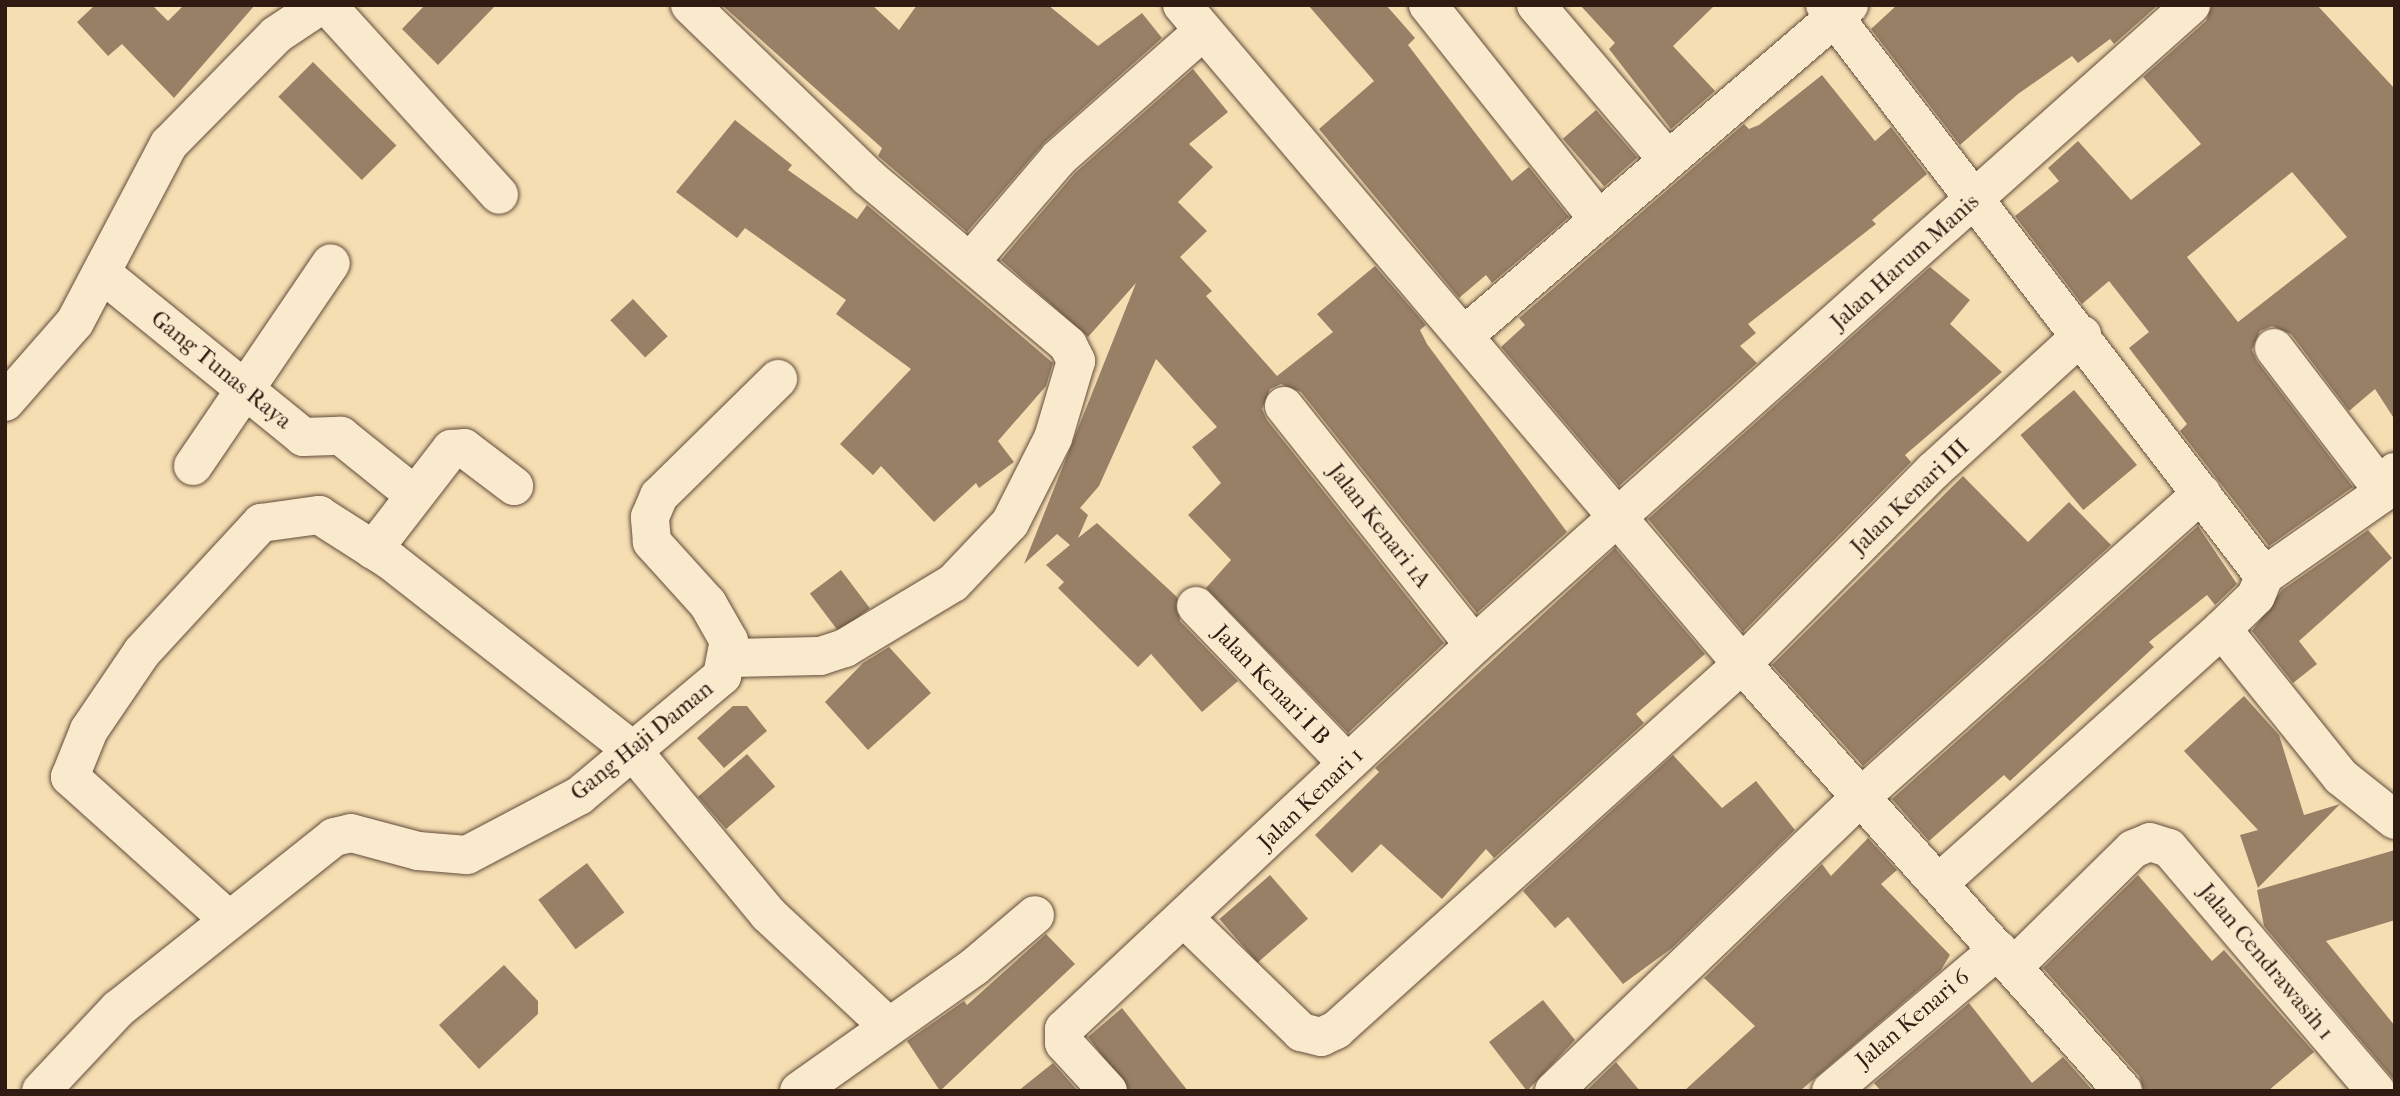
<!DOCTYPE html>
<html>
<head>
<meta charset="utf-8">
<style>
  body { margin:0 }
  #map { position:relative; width:2400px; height:1096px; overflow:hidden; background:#f6deb3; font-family:"IM FELL French Canon",serif }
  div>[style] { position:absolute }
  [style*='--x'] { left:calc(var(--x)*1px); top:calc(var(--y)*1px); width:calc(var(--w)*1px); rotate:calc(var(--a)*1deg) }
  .building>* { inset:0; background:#978066; transform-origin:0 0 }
  .roads { filter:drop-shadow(0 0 2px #624c3a) drop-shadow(0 0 2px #624c3a) }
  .minor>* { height:38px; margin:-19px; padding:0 19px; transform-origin:19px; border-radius:19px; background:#f9eace }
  span { translate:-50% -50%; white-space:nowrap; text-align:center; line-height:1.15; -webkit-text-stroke:7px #f9eace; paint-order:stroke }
  .street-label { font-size:23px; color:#301b12 }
  .frame { position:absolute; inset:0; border:7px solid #301b12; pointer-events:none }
</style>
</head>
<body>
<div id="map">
  <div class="building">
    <i style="clip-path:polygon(95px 5px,152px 5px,168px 21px,184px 5px,255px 5px,174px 98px,122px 44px,108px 56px,77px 22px)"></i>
    <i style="clip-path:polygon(425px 5px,496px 5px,438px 65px,402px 29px)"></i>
    <i style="clip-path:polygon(722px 5px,872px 5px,899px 30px,917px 5px,1048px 5px,1098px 46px,1142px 13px,1162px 38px,1045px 142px,967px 232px,878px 156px,882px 148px)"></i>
    <i style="clip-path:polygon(1308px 5px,1386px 5px,1415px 38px,1408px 45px,1512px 181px,1529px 167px,1569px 217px,1492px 283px,1486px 275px,1459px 298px,1319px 129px,1374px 81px)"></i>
    <i style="clip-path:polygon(1580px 5px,1715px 5px,1673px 46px,1715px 91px,1671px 129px,1609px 49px,1615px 43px)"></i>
    <i style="clip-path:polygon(1897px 5px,2158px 5px,2114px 44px,2110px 39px,2078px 63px,2072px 56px,2018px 94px,1960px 145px,1871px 29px)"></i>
    <i style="clip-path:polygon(evenodd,2212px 5px,2317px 5px,2395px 89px,2395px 420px,2375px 389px,2349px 411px,2291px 334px,2272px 326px,2260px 331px,2252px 350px,2257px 361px,2353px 487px,2269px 546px,2180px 431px,2187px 424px,2129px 348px,2149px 332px,2109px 281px,2082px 304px,2015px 216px,2059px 181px,2048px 168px,2078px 141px,2131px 200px,2201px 144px,2143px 77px,2206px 21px,2212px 5px,2292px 172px,2347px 237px,2238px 322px,2187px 257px,2292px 172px)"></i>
    <i style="left:313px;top:62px;width:118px;height:49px;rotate:45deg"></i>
    <i style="clip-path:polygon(1193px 69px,1228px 112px,1189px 144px,1213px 167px,1178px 202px,1207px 231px,1180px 257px,1212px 291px,1206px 296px,1277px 376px,1333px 332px,1317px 314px,1375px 266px,1426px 325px,1420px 330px,1427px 344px,1567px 532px,1477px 613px,1301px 392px,1281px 384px,1270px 389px,1262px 409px,1267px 420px,1444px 643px,1348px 733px,1206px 588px,1231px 560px,1188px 515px,1221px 483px,1192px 447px,1217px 427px,1156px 359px,1099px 486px,1080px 508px,1088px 515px,1078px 538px,1097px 523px,1177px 597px,1180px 621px,1238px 681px,1202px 712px,1151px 654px,1138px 667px,1058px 588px,1064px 582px,1046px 565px,1070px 545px,1057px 534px,1024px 564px,1136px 283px,1088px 337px,1001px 260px,1075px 173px)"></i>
    <i style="clip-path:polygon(1822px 75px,1875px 141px,1891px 127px,1927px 174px,1872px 220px,1876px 224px,1748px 324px,1756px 333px,1740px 346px,1757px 363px,1619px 486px,1501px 347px,1525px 325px,1519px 318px,1744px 124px,1749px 129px,1759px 125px)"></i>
    <i style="left:1596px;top:110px;width:63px;height:44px;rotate:49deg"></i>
    <i style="clip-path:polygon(735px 120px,792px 165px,788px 170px,857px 219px,867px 205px,1053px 363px,1046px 386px,998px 441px,1014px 462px,979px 488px,976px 483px,934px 522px,881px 466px,873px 475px,840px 444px,911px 369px,836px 314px,846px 300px,745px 228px,737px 238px,676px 192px)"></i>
    <i style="clip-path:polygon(1930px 267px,1970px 300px,1950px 324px,2002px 372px,1905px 455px,1911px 462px,1743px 632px,1648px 519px)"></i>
    <i style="left:633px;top:299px;width:51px;height:31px;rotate:47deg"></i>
    <i style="left:2074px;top:390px;width:98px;height:70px;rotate:50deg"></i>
    <i style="clip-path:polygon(1963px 476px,2028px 542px,2069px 502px,2111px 545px,1863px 766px,1772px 665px)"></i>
    <i style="clip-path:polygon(2198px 526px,2237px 584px,2215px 605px,2207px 595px,2149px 642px,2154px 647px,2010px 781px,2004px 775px,1929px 841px,1892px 799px)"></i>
    <i style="clip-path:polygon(2368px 530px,2392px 558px,2299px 641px,2317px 664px,2293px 683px,2252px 631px,2282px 590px)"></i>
    <i style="clip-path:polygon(1615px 548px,1705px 654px,1636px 714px,1644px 723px,1494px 858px,1486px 849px,1442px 899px,1381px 844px,1352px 873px,1315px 835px,1379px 772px,1375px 768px)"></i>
    <i style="left:841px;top:570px;width:48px;height:39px;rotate:53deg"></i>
    <i style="clip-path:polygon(889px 647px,931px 693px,868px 750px,825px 702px,863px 663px)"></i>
    <i style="clip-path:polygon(2244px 696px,2279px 735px,2304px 815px,2340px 804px,2258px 888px,2240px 835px,2258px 830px,2184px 751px)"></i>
    <i style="clip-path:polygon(733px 706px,747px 706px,767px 731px,724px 768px,697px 738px)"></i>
    <i style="left:747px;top:754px;width:43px;height:65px;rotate:49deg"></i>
    <i style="clip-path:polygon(1673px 755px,1722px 808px,1756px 781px,1795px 830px,1672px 948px,1623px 984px,1568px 917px,1555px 928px,1523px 891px)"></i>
    <i style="clip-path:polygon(1868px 838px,1897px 870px,1881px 884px,1950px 955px,1941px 970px,1800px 1091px,1684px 1091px,1755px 1026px,1704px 978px,1822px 864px,1831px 876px)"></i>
    <i style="clip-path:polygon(2395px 850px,2395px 920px,2326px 941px,2395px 1026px,2395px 1081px,2264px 926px,2257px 890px)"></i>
    <i style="left:587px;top:863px;width:62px;height:61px;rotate:53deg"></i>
    <i style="left:1270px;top:875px;width:58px;height:67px;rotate:49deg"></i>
    <i style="clip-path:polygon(2138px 875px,2212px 961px,2224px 950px,2314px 1052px,2268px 1091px,2144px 1091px,2139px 1076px,2043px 968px)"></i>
    <i style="clip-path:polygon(1046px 934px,1075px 964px,940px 1091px,907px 1041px,964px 1001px,967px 1005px)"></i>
    <i style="clip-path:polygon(504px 965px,538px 1001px,538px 1014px,479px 1069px,439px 1025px)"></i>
    <i style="clip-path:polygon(1543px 1000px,1575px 1040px,1527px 1091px,1489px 1042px)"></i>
    <i style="clip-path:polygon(1969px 1003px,2032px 1083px,2063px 1057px,2093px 1091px,1881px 1091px,1874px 1083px)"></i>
    <i style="clip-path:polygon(1122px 1008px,1188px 1091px,1129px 1091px,1088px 1037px)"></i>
    <i style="clip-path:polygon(1616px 1062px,1640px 1091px,1586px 1091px)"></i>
    <i style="clip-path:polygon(1053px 1063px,1078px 1091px,1018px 1091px)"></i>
  </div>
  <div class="roads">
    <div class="minor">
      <i style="--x:327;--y:5;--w:256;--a:47.8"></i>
      <i style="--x:690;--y:5;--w:248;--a:44"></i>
      <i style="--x:868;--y:177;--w:261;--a:40"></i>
      <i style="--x:1068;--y:345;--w:18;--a:63"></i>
      <i style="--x:1076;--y:361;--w:80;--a:106.6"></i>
      <i style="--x:1053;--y:438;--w:95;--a:116.8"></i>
      <i style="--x:1010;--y:523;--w:83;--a:133.5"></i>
      <i style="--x:953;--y:583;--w:126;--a:149"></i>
      <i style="--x:845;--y:648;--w:26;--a:162"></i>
      <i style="--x:820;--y:656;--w:90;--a:178.7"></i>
      <i style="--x:1182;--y:5;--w:865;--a:49.64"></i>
      <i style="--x:1742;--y:664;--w:572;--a:48.26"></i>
      <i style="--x:1428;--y:5;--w:275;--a:51.5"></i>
      <i style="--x:1536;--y:5;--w:204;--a:49.6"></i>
      <i style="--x:1825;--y:5;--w:720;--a:52.45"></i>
      <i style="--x:971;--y:261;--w:135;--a:-49.5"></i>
      <i style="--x:1059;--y:158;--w:192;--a:-41.4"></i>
      <i style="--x:104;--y:275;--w:257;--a:39.1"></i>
      <i style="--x:303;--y:437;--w:38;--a:-2"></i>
      <i style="--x:341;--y:436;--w:91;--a:38.8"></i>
      <i style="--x:1466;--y:334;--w:505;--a:-40.66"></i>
      <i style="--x:2274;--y:348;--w:181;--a:52.6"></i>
      <i style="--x:5;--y:402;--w:106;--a:-48.8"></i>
      <i style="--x:75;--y:322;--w:201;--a:-62.2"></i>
      <i style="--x:169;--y:144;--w:153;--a:-45.5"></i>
      <i style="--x:276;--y:35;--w:54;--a:-33.7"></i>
      <i style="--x:1284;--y:406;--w:305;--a:51.5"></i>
      <i style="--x:193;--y:466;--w:245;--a:-55.8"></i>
      <i style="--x:373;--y:550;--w:128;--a:-52.3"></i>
      <i style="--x:451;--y:449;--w:13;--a:-4"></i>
      <i style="--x:464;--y:448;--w:63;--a:37.2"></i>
      <i style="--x:1196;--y:606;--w:218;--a:46.1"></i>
      <i style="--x:2222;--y:629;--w:190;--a:51.2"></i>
      <i style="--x:2341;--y:777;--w:69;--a:38.5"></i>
      <i style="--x:1939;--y:883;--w:380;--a:-41.9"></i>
      <i style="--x:2222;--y:629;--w:47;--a:-44.1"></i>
      <i style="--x:2256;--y:596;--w:22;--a:-68"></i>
      <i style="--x:2264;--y:576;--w:146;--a:-35"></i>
      <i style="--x:2384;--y:492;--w:23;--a:-61"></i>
      <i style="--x:229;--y:920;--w:214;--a:-138"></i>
      <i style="--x:70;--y:777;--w:51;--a:-68"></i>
      <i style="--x:89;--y:730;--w:94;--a:-55.8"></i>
      <i style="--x:142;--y:652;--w:176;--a:-47.3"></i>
      <i style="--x:261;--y:523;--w:59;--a:-7.9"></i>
      <i style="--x:319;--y:515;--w:85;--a:32.6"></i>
      <i style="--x:391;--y:561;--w:306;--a:38.1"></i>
      <i style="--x:632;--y:750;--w:213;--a:50.3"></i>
      <i style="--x:768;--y:914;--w:161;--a:43"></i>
      <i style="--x:1186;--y:920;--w:161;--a:44.2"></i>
      <i style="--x:1301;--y:1032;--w:21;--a:14"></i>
      <i style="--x:1321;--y:1037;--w:17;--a:-25"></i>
      <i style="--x:1336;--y:1030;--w:547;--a:-42.03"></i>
      <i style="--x:1742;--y:664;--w:272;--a:-45.3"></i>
      <i style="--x:1933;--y:471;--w:202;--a:-42.4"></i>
      <i style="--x:2013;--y:967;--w:168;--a:-44.5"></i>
      <i style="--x:2133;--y:849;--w:18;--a:-22"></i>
      <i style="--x:2150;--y:842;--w:20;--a:18"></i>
      <i style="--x:2169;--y:848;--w:319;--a:49.6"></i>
      <i style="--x:41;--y:1091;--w:112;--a:-46.8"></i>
      <i style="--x:118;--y:1009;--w:276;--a:-38.5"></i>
      <i style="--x:334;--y:837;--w:17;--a:-13"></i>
      <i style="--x:351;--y:833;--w:69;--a:15"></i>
      <i style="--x:418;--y:851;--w:49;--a:4.7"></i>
      <i style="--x:467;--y:855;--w:127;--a:-27.8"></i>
      <i style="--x:579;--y:796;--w:187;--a:-40"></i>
      <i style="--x:722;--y:676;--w:36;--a:-79"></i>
      <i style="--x:729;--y:641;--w:43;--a:-119.6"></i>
      <i style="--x:708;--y:604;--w:84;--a:-132.1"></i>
      <i style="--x:652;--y:542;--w:25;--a:-95"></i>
      <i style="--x:650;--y:517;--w:23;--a:-67"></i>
      <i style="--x:659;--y:496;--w:167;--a:-44.5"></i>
      <i style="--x:799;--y:1091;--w:214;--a:-35.3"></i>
      <i style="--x:974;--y:967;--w:80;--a:-40.4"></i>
      <i style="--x:1108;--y:1091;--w:65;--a:-132.5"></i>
      <i style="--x:1064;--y:1043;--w:14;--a:-90"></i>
      <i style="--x:1064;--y:1029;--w:562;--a:-43.12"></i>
      <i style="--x:1474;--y:645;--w:961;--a:-41.75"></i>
      <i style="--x:1554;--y:1091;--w:426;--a:-43.8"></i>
      <i style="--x:1862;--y:796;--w:455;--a:-41.7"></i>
      <i style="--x:1831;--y:1091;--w:219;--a:-40.2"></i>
    </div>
  </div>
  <div class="street-label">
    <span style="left:1905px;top:262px;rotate:-42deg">Jalan Harum Manis</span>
    <span style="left:221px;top:370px;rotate:39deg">Gang Tunas Raya</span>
    <span style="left:1910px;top:497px;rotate:-44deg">Jalan Kenari III</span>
    <span style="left:1379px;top:526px;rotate:52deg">Jalan Kenari 1A</span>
    <span style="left:1271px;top:685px;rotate:46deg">Jalan Kenari I B</span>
    <span style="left:642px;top:741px;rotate:-39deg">Gang Haji Daman</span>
    <span style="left:1311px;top:799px;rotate:-44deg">Jalan Kenari 1</span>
    <span style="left:2266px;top:962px;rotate:50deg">Jalan Cendrawasih 1</span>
    <span style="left:1913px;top:1019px;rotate:-40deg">Jalan Kenari 6</span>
  </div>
  <div class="frame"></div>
</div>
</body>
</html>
